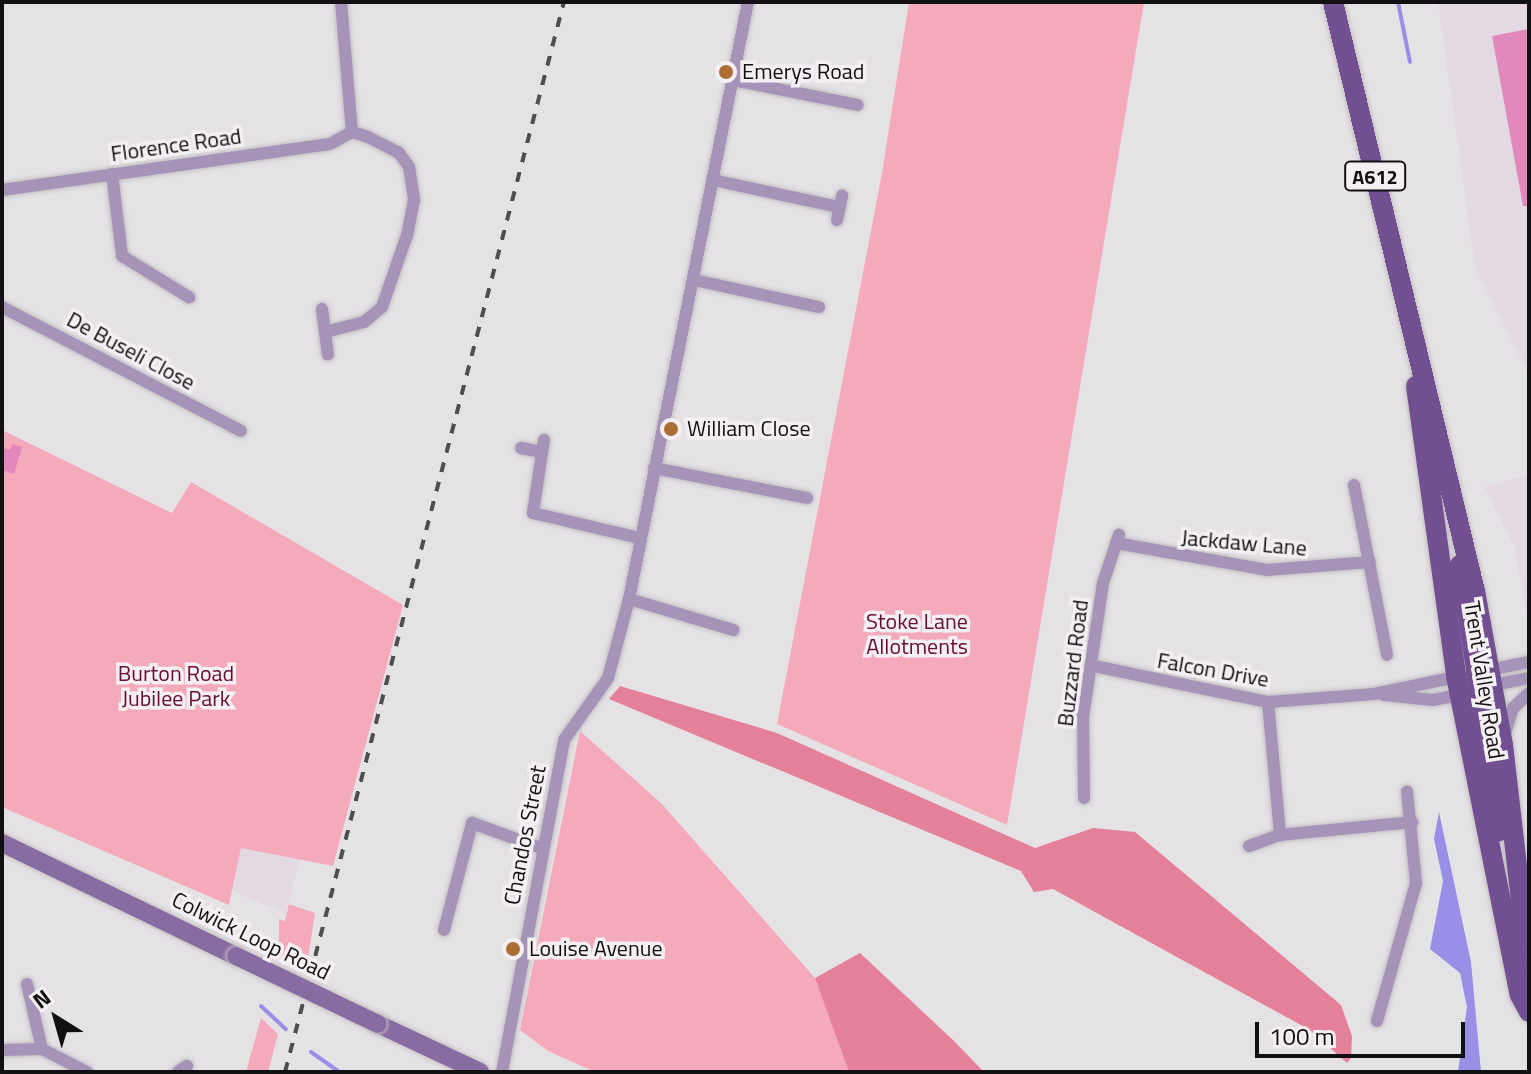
<!DOCTYPE html>
<html>
<head>
<meta charset="utf-8">
<style>
  body { margin:0 }
  #map { position:relative; width:1531px; height:1074px; overflow:hidden; background:#e5e2e5; font-family:"Titillium Web",sans-serif }
  div>[style] { position:absolute }
  [style*='--x'] { left:calc(var(--x)*1px); top:calc(var(--y)*1px); width:calc(var(--w)*1px); rotate:calc(var(--a)*1deg) }
  .built>* { inset:0; background:#e3d9e3 }
  .green>* { inset:0; background:#f5aabc }
  .forest>* { inset:0; background:#e5809b }
  .water>* { inset:0; background:#998fe6 }
  .stream>* { height:4px; margin:-2px; padding:0 2px; transform-origin:2px; border-radius:2px; background:#998fe6 }
  .building>* { inset:0; background:#e288bc }
  .roads { filter:drop-shadow(0 0 2px #c3c0c3) drop-shadow(0 0 2px #c3c0c3) }
  .minor>* { height:12px; margin:-6px; padding:0 6px; transform-origin:6px; border-radius:6px; background:#a593b8 }
  .secondary>* { height:18px; margin:-9px; padding:0 9px; transform-origin:9px; border-radius:9px; background:#876ba1 }
  .primary>* { height:20px; margin:-10px; padding:0 10px; transform-origin:10px; border-radius:10px; background:#714f90 }
  .rail>* { height:4px; margin-top:-2px; transform-origin:0; background:repeating-linear-gradient(90deg,#4f4d4f 0 10px,transparent 0 20px) }
  .bridges { filter:drop-shadow(0 0 2px #c3c0c3) drop-shadow(0 0 2px #c3c0c3) }
  .secondary-bridge>* { height:18px; margin:-9px; padding:0 9px; transform-origin:9px; border-radius:9px; background:#876ba1 }
  .dots>* { width:22px; height:22px; translate:-50% -50%; box-sizing:border-box; border:4px solid #f3eff3; border-radius:50% }
  span { translate:-50% -50%; white-space:nowrap; text-align:center; line-height:1.15; -webkit-text-stroke:7px #f3eff3; paint-order:stroke }
  .shield-label span { padding:2px 6px; background:#f3eff3; border:2px solid; border-radius:6px; -webkit-text-stroke-width:0 }
  .shield-label { font-size:20px; color:#121012; font-weight:700 }
  .poi-label { font-size:22px; color:#121012 }
  .left { translate:0 -50%; text-align:left }
  .street-label { font-size:22px; color:#121012 }
  .park-label { font-size:22px; color:#680c31 }
  .frame { position:absolute; inset:0; border:4px solid #121012; pointer-events:none }
  .north { position:absolute; left:16px; top:978px; width:80px; height:80px; -webkit-text-stroke:6px #f3eff3; paint-order:stroke; rotate:323deg; font-size:22px; font-weight:700; line-height:32px; text-align:center; color:#121012 }
  .north::after { content:''; display:block; margin:auto; width:28px; height:36px; background:#121012; clip-path:polygon(50% 0,100% 100%,50% 72%,0 100%) }
  .scale { position:absolute; left:1255px; top:1022px; width:210px; height:36px; box-sizing:border-box; border:4px solid #121012; border-top:0; padding-left:10px; font-size:24px; line-height:28px; white-space:nowrap; color:#121012; -webkit-text-stroke:6px #f3eff3; paint-order:stroke }
</style>
</head>
<body>
<div id="map">
  <div class="built">
    <i style="clip-path:polygon(1438px 2px,1529px 2px,1529px 375px,1475px 267px)"></i>
    <i style="clip-path:polygon(1529px 475px,1529px 629px,1514px 546px,1485px 487px)"></i>
    <i style="clip-path:polygon(241px 848px,300px 859px,286px 914px,233px 891px)"></i>
  </div>
  <div class="green">
    <i style="clip-path:polygon(909px 2px,1144px 2px,1007px 825px,777px 724px,882px 173px)"></i>
    <i style="clip-path:polygon(2px 430px,172px 513px,191px 482px,403px 605px,333px 866px,241px 848px,229px 905px,2px 807px)"></i>
    <i style="clip-path:polygon(580px 731px,662px 804px,815px 978px,850px 1072px,595px 1072px,548px 1051px,520px 1030px)"></i>
    <i style="clip-path:polygon(289px 904px,315px 913px,307px 965px,279px 955px,279px 919px,285px 921px)"></i>
    <i style="clip-path:polygon(261px 1018px,278px 1034px,268px 1072px,246px 1072px)"></i>
  </div>
  <div class="forest">
    <i style="clip-path:polygon(620px 686px,777px 733px,1035px 848px,1093px 828px,1135px 832px,1341px 1005px,1352px 1036px,1351px 1058px,1347px 1063px,1310px 1030px,1053px 889px,1034px 892px,1021px 871px,609px 699px)"></i>
    <i style="clip-path:polygon(860px 953px,954px 1041px,984px 1072px,849px 1072px,815px 978px)"></i>
  </div>
  <div class="water">
    <i style="clip-path:polygon(1439px 812px,1471px 962px,1481px 1072px,1458px 1072px,1467px 1007px,1460px 973px,1430px 949px,1443px 881px,1434px 839px)"></i>
  </div>
  <div class="stream">
    <i style="--x:1398;--y:2;--w:61;--a:78.7"></i>
    <i style="--x:261;--y:1006;--w:34;--a:43"></i>
    <i style="--x:311;--y:1052;--w:35;--a:35"></i>
  </div>
  <div class="building">
    <i style="clip-path:polygon(1529px 29px,1529px 206px,1523px 206px,1492px 36px)"></i>
    <i style="clip-path:polygon(12px 444px,22px 447px,14px 474px,2px 470px,2px 448px,10px 450px)"></i>
  </div>
  <div class="roads">
    <div class="minor">
      <i style="--x:341;--y:2;--w:130;--a:85.2"></i>
      <i style="--x:733;--y:80;--w:127;--a:11.3"></i>
      <i style="--x:112;--y:174;--w:83;--a:83"></i>
      <i style="--x:122;--y:256;--w:79;--a:31.5"></i>
      <i style="--x:713;--y:180;--w:129;--a:12.1"></i>
      <i style="--x:2;--y:190;--w:331;--a:-8"></i>
      <i style="--x:330;--y:144;--w:25;--a:-29"></i>
      <i style="--x:352;--y:132;--w:17;--a:17"></i>
      <i style="--x:368;--y:137;--w:35;--a:27"></i>
      <i style="--x:399;--y:153;--w:17;--a:54"></i>
      <i style="--x:409;--y:167;--w:33;--a:81"></i>
      <i style="--x:414;--y:200;--w:36;--a:101"></i>
      <i style="--x:407;--y:235;--w:76;--a:109.1"></i>
      <i style="--x:382;--y:307;--w:23;--a:140"></i>
      <i style="--x:364;--y:322;--w:40;--a:165.6"></i>
      <i style="--x:837;--y:220;--w:25;--a:-78"></i>
      <i style="--x:694;--y:280;--w:128;--a:12.2"></i>
      <i style="--x:2;--y:307;--w:269;--a:27.4"></i>
      <i style="--x:322;--y:309;--w:46;--a:82.6"></i>
      <i style="--x:544;--y:440;--w:74;--a:98.6"></i>
      <i style="--x:533;--y:513;--w:110;--a:13.2"></i>
      <i style="--x:521;--y:448;--w:20;--a:11"></i>
      <i style="--x:654;--y:468;--w:156;--a:11.1"></i>
      <i style="--x:1354;--y:485;--w:173;--a:79"></i>
      <i style="--x:1116;--y:543;--w:153;--a:10.1"></i>
      <i style="--x:1267;--y:570;--w:103;--a:-4.4"></i>
      <i style="--x:629;--y:599;--w:109;--a:16.6"></i>
      <i style="--x:1094;--y:666;--w:178;--a:11.7"></i>
      <i style="--x:1268;--y:702;--w:106;--a:-4.3"></i>
      <i style="--x:1374;--y:694;--w:158;--a:-11.7"></i>
      <i style="--x:1489;--y:686;--w:41;--a:-11.3"></i>
      <i style="--x:1384;--y:695;--w:49;--a:5.8"></i>
      <i style="--x:1433;--y:700;--w:32;--a:-11"></i>
      <i style="--x:1268;--y:702;--w:134;--a:84.8"></i>
      <i style="--x:1505;--y:734;--w:27;--a:-73"></i>
      <i style="--x:1513;--y:708;--w:22;--a:-43"></i>
      <i style="--x:1084;--y:798;--w:81;--a:-90.7"></i>
      <i style="--x:1083;--y:717;--w:135;--a:-81.5"></i>
      <i style="--x:1103;--y:583;--w:51;--a:-71.6"></i>
      <i style="--x:1249;--y:846;--w:33;--a:-20"></i>
      <i style="--x:1280;--y:835;--w:133;--a:-5.6"></i>
      <i style="--x:444;--y:930;--w:111;--a:-75.3"></i>
      <i style="--x:472;--y:823;--w:73;--a:19.9"></i>
      <i style="--x:27;--y:984;--w:67;--a:77"></i>
      <i style="--x:1377;--y:1021;--w:143;--a:-74.2"></i>
      <i style="--x:1416;--y:883;--w:92;--a:-95.6"></i>
      <i style="--x:2;--y:1050;--w:40;--a:-1.4"></i>
      <i style="--x:42;--y:1049;--w:51;--a:27.1"></i>
      <i style="--x:178;--y:1072;--w:11;--a:-34"></i>
      <i style="--x:502;--y:1072;--w:338;--a:-79.4"></i>
      <i style="--x:564;--y:740;--w:76;--a:-54.6"></i>
      <i style="--x:608;--y:678;--w:82;--a:-75.1"></i>
      <i style="--x:629;--y:599;--w:609;--a:-78.73"></i>
    </div>
    <div class="secondary">
      <i style="--x:2;--y:843;--w:260;--a:25.8"></i>
      <i style="--x:378;--y:1024;--w:113;--a:25.2"></i>
    </div>
    <div class="primary">
      <i style="--x:1333;--y:2;--w:606;--a:76.45"></i>
      <i style="--x:1475;--y:591;--w:157;--a:79.7"></i>
      <i style="--x:1503;--y:745;--w:226;--a:83.4"></i>
      <i style="--x:1416;--y:386;--w:293;--a:82.1"></i>
      <i style="--x:1456;--y:676;--w:325;--a:78.7"></i>
      <i style="--x:1520;--y:995;--w:19;--a:62"></i>
      <i style="--x:1460;--y:565;--w:119;--a:81.3"></i>
      <i style="--x:1476;--y:672;--w:161;--a:81.8"></i>
    </div>
  </div>
  <div class="rail">
    <i style="--x:285;--y:1072;--w:1106;--a:-75.39"></i>
  </div>
  <div class="bridges">
    <div class="secondary-bridge">
      <i style="--x:236;--y:956;--w:157;--a:25.6"></i>
    </div>
  </div>
  <div class="dots">
    <i style="left:726px;top:72px;background:#ac6d34"></i>
    <i style="left:671px;top:429px;background:#ac6d34"></i>
    <i style="left:513px;top:949px;background:#ac6d34"></i>
  </div>
  <div class="shield-label">
    <span style="left:1375px;top:176px">A612</span>
  </div>
  <div class="poi-label">
    <span class="left" style="left:742px;top:72px">Emerys Road</span>
    <span class="left" style="left:687px;top:429px">William Close</span>
    <span class="left" style="left:529px;top:949px">Louise Avenue</span>
  </div>
  <div class="street-label">
    <span style="left:176px;top:145px;rotate:-8deg">Florence Road</span>
    <span style="left:131px;top:351px;rotate:28deg">De Buseli Close</span>
    <span style="left:1244px;top:543px;rotate:5deg">Jackdaw Lane</span>
    <span style="left:1073px;top:663px;rotate:-83deg">Buzzard Road</span>
    <span style="left:1213px;top:670px;rotate:10deg">Falcon Drive</span>
    <span style="left:1484px;top:680px;rotate:81deg">Trent Valley Road</span>
    <span style="left:525px;top:835px;rotate:-79deg">Chandos Street</span>
    <span style="left:251px;top:936px;rotate:26deg">Colwick Loop Road</span>
  </div>
  <div class="park-label">
    <span style="left:917px;top:634px">Stoke Lane<br>Allotments</span>
    <span style="left:176px;top:686px">Burton Road<br>Jubilee Park</span>
  </div>
  <div class="frame"></div>
  <div class="north">N</div>
  <div class="scale">100 m</div>
</div>
</body>
</html>
